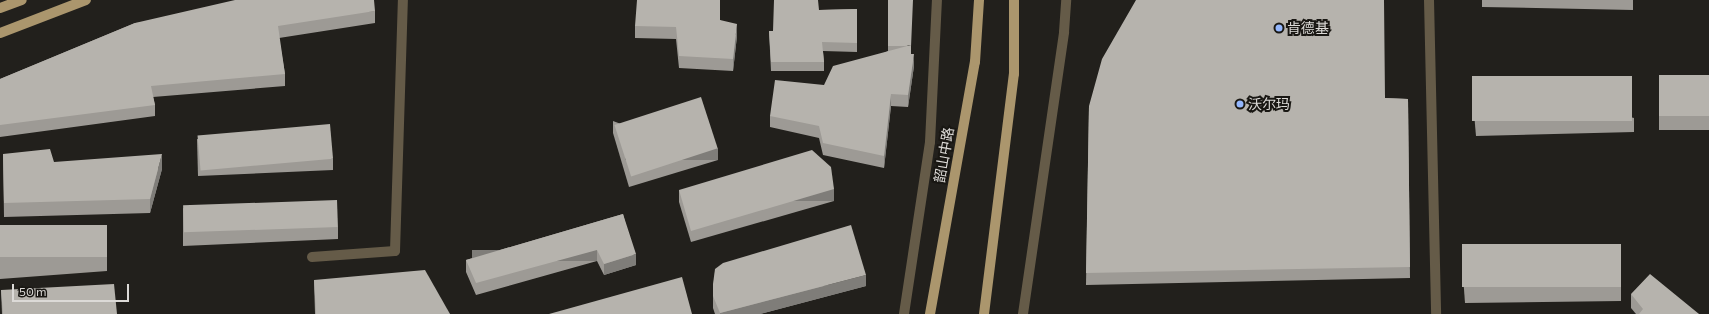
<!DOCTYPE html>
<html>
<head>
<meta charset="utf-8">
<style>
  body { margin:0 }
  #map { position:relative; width:1709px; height:314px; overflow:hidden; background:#22201c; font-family:Commissioner,"Noto Sans SC",sans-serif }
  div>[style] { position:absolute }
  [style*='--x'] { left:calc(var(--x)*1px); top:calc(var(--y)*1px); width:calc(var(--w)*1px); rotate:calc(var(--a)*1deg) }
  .minor>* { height:10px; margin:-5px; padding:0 5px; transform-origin:5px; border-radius:5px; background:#655b48 }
  .major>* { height:10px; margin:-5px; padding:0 5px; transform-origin:5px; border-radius:5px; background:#ab966d }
  .wall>* { inset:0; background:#9d9a95; transform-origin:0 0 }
  .shaded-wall>* { inset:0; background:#7f7d79; transform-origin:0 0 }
  .building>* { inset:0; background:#b6b3ad; transform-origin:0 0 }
  .dots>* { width:11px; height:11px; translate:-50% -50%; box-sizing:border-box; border:2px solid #191713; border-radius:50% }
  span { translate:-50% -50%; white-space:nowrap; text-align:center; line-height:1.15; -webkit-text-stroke:4px #191713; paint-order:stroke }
  .poi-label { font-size:14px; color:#dcdad7 }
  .left { translate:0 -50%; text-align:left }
  .street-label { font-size:14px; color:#dcdad7 }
  .scale { position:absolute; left:12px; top:284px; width:117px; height:18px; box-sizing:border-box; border:2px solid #dcdad7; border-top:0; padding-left:5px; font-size:12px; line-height:14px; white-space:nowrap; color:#dcdad7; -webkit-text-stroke:3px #191713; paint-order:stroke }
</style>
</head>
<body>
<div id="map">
  <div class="minor">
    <i style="--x:1429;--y:0;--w:314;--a:88.7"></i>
    <i style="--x:312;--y:257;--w:83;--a:-4.1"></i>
    <i style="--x:395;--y:251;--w:251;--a:-88.2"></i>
    <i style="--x:904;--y:314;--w:174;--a:-81.4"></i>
    <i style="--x:930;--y:142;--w:142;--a:-87.2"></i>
    <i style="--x:1023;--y:314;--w:285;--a:-81.7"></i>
    <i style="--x:1064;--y:32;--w:32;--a:-86"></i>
  </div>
  <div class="major">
    <i style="--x:0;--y:8;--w:23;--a:-20"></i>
    <i style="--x:0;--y:33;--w:92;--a:-21"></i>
    <i style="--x:930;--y:314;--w:256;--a:-79.9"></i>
    <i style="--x:975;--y:62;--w:62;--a:-86.3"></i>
    <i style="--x:984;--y:314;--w:242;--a:-82.9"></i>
    <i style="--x:1014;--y:74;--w:74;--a:-90"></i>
  </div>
  <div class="wall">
    <i style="clip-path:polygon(888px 0,911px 54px,914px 66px,908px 107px,891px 106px,884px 168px,823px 155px,819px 138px,770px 127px,770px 116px,888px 51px)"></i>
    <i style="clip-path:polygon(1482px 0,1633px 0,1633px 10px,1482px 7px)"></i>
    <i style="clip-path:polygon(857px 9px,857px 52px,823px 51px,824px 62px,824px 71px,771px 71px,769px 31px,773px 31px,819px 10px)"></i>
    <i style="clip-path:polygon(375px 11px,375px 23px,279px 38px,285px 74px,285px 86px,153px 97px,155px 105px,155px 116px,0 137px,0 79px,135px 23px)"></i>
    <i style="clip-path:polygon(720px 20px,737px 36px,733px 71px,679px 68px,676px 39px,635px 38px,635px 26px)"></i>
    <i style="left:1709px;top:75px;width:55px;height:50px;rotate:90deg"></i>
    <i style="clip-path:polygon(1472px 76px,1634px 118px,1634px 132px,1476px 136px,1472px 90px)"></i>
    <i style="clip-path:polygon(1385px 98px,1408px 99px,1410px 278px,1086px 285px,1089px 106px)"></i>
    <i style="clip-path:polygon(613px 121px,718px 160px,629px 187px,613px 133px)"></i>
    <i style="clip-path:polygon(197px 139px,333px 159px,333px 170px,198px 176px)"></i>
    <i style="clip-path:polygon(3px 154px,54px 162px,162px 169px,150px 213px,4px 217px)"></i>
    <i style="clip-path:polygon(679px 190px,834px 201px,691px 242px,679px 202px)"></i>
    <i style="clip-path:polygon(183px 208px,338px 227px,338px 239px,183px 246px)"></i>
    <i style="clip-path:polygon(623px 214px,636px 265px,604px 275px,597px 261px,476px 295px,466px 272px,466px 260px)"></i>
    <i style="clip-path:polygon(0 231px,107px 257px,107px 271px,0 279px)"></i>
    <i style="clip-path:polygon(1621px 244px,1621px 301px,1465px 303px,1462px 262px,1462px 248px)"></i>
    <i style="clip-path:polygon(314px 280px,450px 314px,315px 314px)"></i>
    <i style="clip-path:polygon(713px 284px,866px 286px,760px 314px,715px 314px,713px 308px)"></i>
    <i style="clip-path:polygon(1px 290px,117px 314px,2px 314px)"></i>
    <i style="clip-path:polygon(1631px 294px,1699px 314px,1636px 314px,1631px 308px)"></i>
  </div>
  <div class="shaded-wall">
    <i style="clip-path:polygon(737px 24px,737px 36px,733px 71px,733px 59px)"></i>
    <i style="clip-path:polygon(914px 54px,914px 66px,908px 107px,908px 95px)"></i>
    <i style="clip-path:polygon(891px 94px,891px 106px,884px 168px,884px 156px)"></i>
    <i style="left:718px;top:148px;width:12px;height:93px;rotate:90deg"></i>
    <i style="clip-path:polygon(162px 154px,162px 169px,150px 213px,150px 199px)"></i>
    <i style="left:834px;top:189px;width:12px;height:149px;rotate:90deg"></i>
    <i style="left:597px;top:250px;width:11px;height:125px;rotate:90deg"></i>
    <i style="clip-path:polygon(636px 254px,636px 265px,604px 275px,604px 264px)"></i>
    <i style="clip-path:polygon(866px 275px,866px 286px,760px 314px,720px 314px,720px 313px)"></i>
  </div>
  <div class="building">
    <i style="clip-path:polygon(235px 0,374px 0,375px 11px,278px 26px,285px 74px,151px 86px,155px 105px,0 125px,0 79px,135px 23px)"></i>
    <i style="clip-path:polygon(637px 0,720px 0,720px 20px,737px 24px,733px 59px,679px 56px,676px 27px,635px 26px)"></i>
    <i style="clip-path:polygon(774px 0,818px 0,819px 10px,857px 9px,857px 43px,822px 42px,824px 62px,771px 62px,769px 31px,773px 31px)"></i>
    <i style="clip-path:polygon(888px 0,913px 0,911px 47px,911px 45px,905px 46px,888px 46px)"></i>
    <i style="clip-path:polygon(1136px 0,1384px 0,1385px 98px,1408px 99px,1410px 267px,1086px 273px,1089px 106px,1102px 59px)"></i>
    <i style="clip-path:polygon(911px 45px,911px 54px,914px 54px,908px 95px,891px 94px,884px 156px,823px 143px,819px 126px,770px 116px,775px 80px,824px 85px,833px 66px)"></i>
    <i style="left:1709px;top:75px;width:41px;height:50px;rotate:90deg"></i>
    <i style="left:1472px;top:76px;width:160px;height:45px"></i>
    <i style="left:701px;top:97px;width:54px;height:91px;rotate:72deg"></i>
    <i style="left:330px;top:124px;width:35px;height:133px;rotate:85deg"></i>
    <i style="clip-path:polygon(50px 149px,54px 162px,162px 154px,150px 199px,4px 203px,3px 154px)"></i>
    <i style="clip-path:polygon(812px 150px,831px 167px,834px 189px,691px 231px,679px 190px)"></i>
    <i style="left:337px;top:200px;width:27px;height:154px;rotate:88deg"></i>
    <i style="clip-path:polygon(623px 214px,636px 254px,604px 264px,597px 250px,476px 283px,466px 260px)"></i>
    <i style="left:107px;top:225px;width:32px;height:107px;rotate:90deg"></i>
    <i style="clip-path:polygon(851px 225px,866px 275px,720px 313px,713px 296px,713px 284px,715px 269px,723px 263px)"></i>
    <i style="left:1621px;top:244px;width:43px;height:159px;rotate:90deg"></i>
    <i style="clip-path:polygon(425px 270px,450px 314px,316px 314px,314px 280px)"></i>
    <i style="clip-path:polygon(1650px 274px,1699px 314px,1639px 314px,1643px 309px,1631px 294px)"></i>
    <i style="clip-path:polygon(682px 277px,692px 314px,549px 314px)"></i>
    <i style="clip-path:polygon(114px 284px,117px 314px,3px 314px,1px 290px)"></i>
  </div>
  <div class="dots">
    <i style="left:1279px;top:28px;background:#94b7fd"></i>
    <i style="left:1240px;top:104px;background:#94b7fd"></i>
  </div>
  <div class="poi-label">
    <span class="left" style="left:1287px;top:28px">肯德基</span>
    <span class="left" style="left:1248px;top:104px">沃尔玛</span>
  </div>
  <div class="street-label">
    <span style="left:944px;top:155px;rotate:-80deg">韶山中路</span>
  </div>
  <div class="scale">50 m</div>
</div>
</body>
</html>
